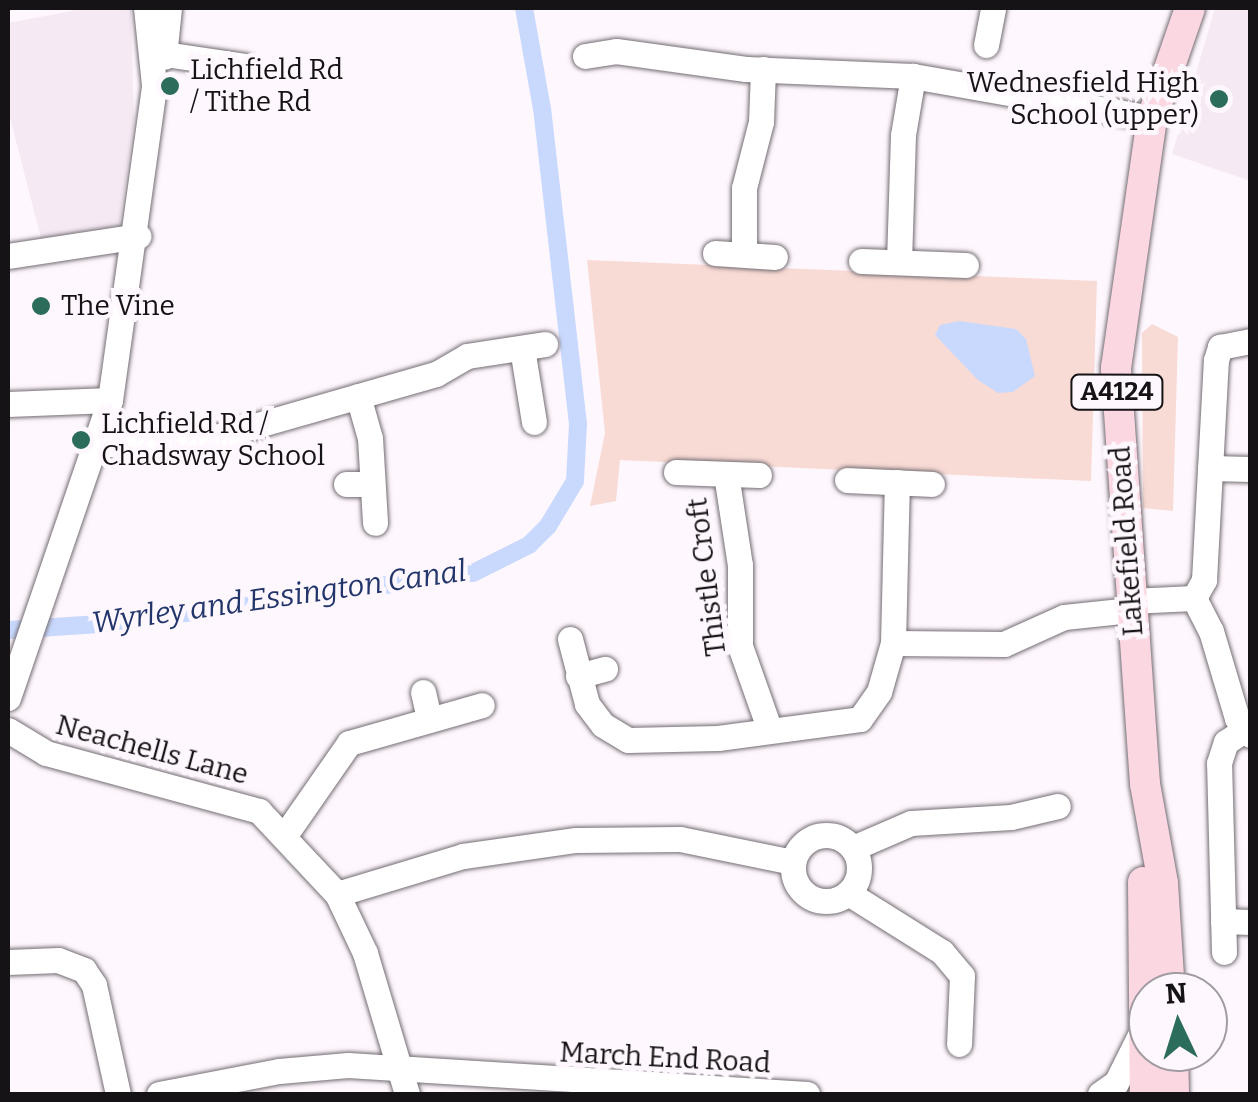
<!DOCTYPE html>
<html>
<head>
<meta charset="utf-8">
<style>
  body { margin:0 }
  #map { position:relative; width:1258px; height:1102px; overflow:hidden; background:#fff7fe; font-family:Bitter,serif }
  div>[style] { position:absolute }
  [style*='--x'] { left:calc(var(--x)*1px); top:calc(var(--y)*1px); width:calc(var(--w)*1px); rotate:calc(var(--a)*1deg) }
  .built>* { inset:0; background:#f5e9f4 }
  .green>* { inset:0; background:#f9dbd5 }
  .water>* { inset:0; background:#c9d9fd }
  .canal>* { height:18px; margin:-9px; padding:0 9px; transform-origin:9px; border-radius:9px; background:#c9d9fd }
  .roads { filter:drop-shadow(0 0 2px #746d73) drop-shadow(0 0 2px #746d73) }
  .minor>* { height:25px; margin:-12.5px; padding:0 12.5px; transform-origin:12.5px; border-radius:12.5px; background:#fff }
  .minor>.ring { margin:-12.5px; padding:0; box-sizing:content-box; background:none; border:25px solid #fff; border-radius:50% }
  .major>* { height:30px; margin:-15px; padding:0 15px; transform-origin:15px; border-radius:15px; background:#fbd7e2 }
  .dots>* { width:28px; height:28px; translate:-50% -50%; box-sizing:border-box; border:5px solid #fff7fe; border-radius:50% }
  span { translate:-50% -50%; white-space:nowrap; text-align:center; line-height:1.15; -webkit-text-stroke:9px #fff7fe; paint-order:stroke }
  .shield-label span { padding:2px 8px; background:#fff7fe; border:2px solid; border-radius:8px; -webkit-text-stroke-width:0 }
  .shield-label { font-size:25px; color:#151315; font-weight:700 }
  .poi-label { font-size:28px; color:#151315 }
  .left { translate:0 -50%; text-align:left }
  .right { translate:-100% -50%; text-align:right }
  .street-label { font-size:28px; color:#151315 }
  .water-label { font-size:30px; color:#22366b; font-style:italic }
  .frame { position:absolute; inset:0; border:10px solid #151315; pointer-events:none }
  .north { position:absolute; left:1128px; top:972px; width:100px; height:100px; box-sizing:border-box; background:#fff7fe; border:2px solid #a19ca1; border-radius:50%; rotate:356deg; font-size:28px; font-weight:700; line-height:40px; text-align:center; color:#151315 }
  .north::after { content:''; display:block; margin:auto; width:35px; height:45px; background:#2b6c5b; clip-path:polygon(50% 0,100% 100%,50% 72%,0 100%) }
</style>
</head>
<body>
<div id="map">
  <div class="built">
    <i style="clip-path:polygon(87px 8px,131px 8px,134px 120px,119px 226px,41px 238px,8px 110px,8px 23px)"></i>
    <i style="clip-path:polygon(1215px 8px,1250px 8px,1250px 181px,1172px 154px)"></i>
  </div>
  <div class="green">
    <i style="clip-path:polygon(587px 260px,1097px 281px,1091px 481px,620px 460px,616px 501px,590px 506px,605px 433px)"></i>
    <i style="clip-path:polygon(1152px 324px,1178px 337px,1173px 511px,1143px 508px,1142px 333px)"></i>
  </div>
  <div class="water">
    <i style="clip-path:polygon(959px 321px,1016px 329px,1026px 339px,1035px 376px,1013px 392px,998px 393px,978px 380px,935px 335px,940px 325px)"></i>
  </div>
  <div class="canal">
    <i style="--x:8;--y:630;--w:107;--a:-3.7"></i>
    <i style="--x:115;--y:623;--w:361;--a:-8"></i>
    <i style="--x:473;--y:573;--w:63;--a:-26.6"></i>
    <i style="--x:529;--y:545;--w:27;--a:-45"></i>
    <i style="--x:548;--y:526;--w:52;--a:-59"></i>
    <i style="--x:575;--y:481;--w:57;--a:-87"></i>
    <i style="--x:578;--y:424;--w:317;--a:-96.5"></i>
    <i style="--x:542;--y:109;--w:103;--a:-100.1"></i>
  </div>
  <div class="roads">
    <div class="minor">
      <i style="--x:986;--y:45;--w:38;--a:-79"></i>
      <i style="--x:165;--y:54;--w:80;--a:8.6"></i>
      <i style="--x:585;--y:56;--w:31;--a:-9"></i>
      <i style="--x:616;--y:51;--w:131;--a:7.9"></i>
      <i style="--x:746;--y:69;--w:167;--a:2.4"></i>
      <i style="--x:913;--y:76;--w:243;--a:10"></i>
      <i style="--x:164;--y:57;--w:49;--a:-84.2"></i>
      <i style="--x:715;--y:253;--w:60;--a:3.8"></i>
      <i style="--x:744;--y:254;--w:66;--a:-90"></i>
      <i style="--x:744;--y:188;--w:68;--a:-75.6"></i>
      <i style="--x:761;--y:122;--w:53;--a:-87.8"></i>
      <i style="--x:8;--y:256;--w:132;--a:-8.7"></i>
      <i style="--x:861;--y:261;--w:105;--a:2.2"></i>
      <i style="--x:899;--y:262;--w:127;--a:-88.2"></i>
      <i style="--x:903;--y:135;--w:60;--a:-80.4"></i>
      <i style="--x:522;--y:348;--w:75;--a:80.8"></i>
      <i style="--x:358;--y:396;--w:44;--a:74.1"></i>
      <i style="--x:370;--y:438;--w:85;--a:86.6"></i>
      <i style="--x:8;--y:404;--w:102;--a:-2.2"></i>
      <i style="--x:98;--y:441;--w:42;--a:12.4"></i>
      <i style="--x:139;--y:450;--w:78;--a:-9.6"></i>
      <i style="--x:216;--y:437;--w:229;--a:-16"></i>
      <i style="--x:436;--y:374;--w:36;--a:-30"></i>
      <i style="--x:467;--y:356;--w:79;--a:-8.7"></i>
      <i style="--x:1210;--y:468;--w:40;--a:1.4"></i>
      <i style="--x:676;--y:472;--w:83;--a:2.1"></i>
      <i style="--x:726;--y:474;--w:92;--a:81.3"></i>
      <i style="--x:740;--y:565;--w:81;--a:90"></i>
      <i style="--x:740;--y:646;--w:87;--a:70.5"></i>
      <i style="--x:847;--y:480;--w:85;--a:2.7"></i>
      <i style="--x:346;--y:484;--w:26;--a:0"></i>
      <i style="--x:1194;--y:598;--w:21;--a:-61"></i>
      <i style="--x:1204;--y:580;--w:220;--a:-86.9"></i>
      <i style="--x:1216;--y:360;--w:14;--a:-73"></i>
      <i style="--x:1220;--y:347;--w:31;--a:-11"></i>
      <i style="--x:1130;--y:601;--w:64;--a:-2.7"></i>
      <i style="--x:1194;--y:598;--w:37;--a:63"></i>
      <i style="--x:1211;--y:631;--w:91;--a:73.4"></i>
      <i style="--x:1237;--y:718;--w:21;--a:53"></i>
      <i style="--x:570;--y:639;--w:67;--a:75.3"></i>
      <i style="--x:587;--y:704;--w:26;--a:53"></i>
      <i style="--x:603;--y:725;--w:29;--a:31"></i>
      <i style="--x:628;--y:740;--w:90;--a:-1.3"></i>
      <i style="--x:718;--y:738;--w:143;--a:-7.6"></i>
      <i style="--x:860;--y:719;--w:33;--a:-55"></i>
      <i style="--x:879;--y:692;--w:51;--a:-74.1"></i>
      <i style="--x:893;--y:643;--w:161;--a:-88.6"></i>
      <i style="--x:893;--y:643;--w:111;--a:0.5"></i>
      <i style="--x:1004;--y:644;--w:66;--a:-24.2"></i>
      <i style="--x:1064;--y:617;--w:67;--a:-6"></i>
      <i style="--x:578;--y:676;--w:28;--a:-15"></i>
      <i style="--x:423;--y:692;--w:27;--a:77"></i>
      <i style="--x:8;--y:698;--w:315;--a:-71.1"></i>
      <i style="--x:110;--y:400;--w:318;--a:-82"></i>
      <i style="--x:154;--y:85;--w:77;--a:-95.9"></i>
      <i style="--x:8;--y:730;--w:44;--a:31.2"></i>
      <i style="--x:46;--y:753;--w:221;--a:15.2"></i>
      <i style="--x:259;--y:811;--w:114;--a:46.8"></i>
      <i style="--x:337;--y:894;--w:65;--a:64.6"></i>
      <i style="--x:365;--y:953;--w:147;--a:73.4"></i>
      <i style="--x:285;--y:835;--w:112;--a:-55.2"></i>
      <i style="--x:349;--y:743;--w:138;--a:-15.9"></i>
      <i class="ring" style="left:793px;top:835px;width:41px;height:41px"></i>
      <i style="--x:853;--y:848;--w:63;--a:-23.3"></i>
      <i style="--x:911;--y:823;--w:100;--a:-3.4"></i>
      <i style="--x:1011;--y:817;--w:48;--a:-13.2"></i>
      <i style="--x:848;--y:893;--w:111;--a:32.1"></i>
      <i style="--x:942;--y:952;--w:31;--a:50"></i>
      <i style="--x:962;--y:976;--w:68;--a:92.5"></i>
      <i style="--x:337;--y:894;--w:132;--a:-16.8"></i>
      <i style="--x:463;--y:856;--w:114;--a:-8.1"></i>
      <i style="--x:576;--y:840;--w:104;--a:-0.6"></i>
      <i style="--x:680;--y:839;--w:115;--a:11.5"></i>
      <i style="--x:1223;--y:921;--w:27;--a:2"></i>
      <i style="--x:1224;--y:952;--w:189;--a:-91.5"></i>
      <i style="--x:1219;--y:763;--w:22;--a:-72"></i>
      <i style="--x:1226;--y:742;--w:20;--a:-33"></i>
      <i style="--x:8;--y:962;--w:50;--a:-2.3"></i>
      <i style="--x:58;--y:960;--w:28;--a:21"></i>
      <i style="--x:84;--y:970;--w:18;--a:56"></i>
      <i style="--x:94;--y:985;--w:112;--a:77.6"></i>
      <i style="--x:159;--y:1094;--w:122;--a:-10.9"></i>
      <i style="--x:279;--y:1071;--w:69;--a:-5"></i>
      <i style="--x:348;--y:1065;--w:460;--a:3.6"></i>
      <i style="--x:1100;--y:1094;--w:19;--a:-35"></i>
      <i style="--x:1116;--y:1083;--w:60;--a:-63.4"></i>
    </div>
    <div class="major">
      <i style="--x:1143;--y:882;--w:212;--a:89.5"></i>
      <i style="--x:1170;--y:992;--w:109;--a:-93.7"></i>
      <i style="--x:1163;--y:883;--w:101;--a:-100.3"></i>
      <i style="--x:1145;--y:784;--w:417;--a:-94"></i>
      <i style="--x:1116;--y:368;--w:253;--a:-81.8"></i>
      <i style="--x:1152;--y:118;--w:116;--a:-70.9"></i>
      <i style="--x:1173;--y:1052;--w:42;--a:88.6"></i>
    </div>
  </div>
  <div class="dots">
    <i style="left:170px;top:86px;background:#2b6c5b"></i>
    <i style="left:1219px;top:99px;background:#2b6c5b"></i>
    <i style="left:41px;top:306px;background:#2b6c5b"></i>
    <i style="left:81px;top:440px;background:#2b6c5b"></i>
  </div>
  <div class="shield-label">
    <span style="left:1117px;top:392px">A4124</span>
  </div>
  <div class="poi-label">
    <span class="left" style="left:190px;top:86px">Lichfield Rd<br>/ Tithe Rd</span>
    <span class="right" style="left:1199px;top:99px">Wednesfield High<br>School (upper)</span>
    <span class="left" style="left:61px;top:306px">The Vine</span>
    <span class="left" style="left:101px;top:440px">Lichfield Rd /<br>Chadsway School</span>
  </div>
  <div class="street-label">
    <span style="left:1127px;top:541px;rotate:-94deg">Lakefield Road</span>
    <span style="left:707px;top:577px;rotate:-97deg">Thistle Croft</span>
    <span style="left:152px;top:750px;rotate:15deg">Neachells Lane</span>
    <span style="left:665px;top:1058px;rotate:3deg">March End Road</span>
  </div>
  <div class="water-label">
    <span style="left:279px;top:597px;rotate:-8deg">Wyrley and Essington Canal</span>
  </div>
  <div class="frame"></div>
  <div class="north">N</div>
</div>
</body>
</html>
